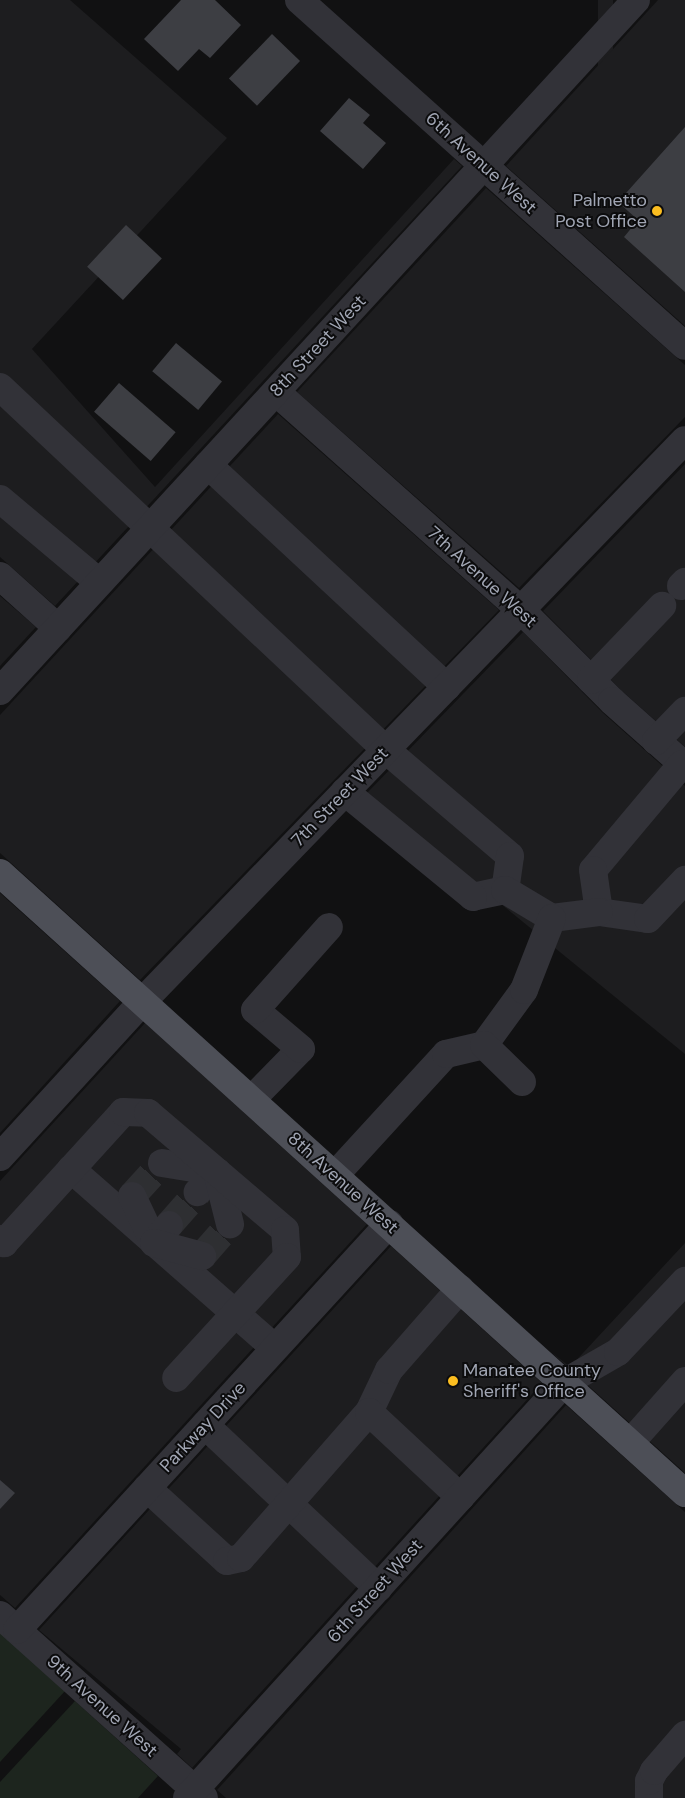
<!DOCTYPE html>
<html>
<head>
<meta charset="utf-8">
<style>
  body { margin:0 }
  #map { position:relative; width:685px; height:1798px; overflow:hidden; background:#111112; font-family:"DM Sans",sans-serif }
  div>[style] { position:absolute }
  [style*='--x'] { left:calc(var(--x)*1px); top:calc(var(--y)*1px); width:calc(var(--w)*1px); rotate:calc(var(--a)*1deg) }
  .built>* { inset:0; background:#1d1d1f; transform-origin:0 0 }
  .green>* { inset:0; background:#1d251e }
  .building>* { inset:0; background:#3d3e43; transform-origin:0 0 }
  .minor-tunnel>* { height:28px; margin-top:-14px; transform-origin:0; background:repeating-linear-gradient(90deg,#2e2f32 0 28px,transparent 0 42px) }
  .minor>* { height:28px; margin:-14px; padding:0 14px; transform-origin:14px; border-radius:14px; background:#323238 }
  .major>* { height:28px; margin:-14px; padding:0 14px; transform-origin:14px; border-radius:14px; background:#4d4f57 }
  .dots>* { width:14px; height:14px; translate:-50% -50%; box-sizing:border-box; border:2px solid #0c0c0d; border-radius:50% }
  span { translate:-50% -50%; white-space:nowrap; text-align:center; line-height:1.15; -webkit-text-stroke:4px #0c0c0d; paint-order:stroke }
  .street-label { font-size:18px; color:#a1a6b4 }
  .poi-label { font-size:18px; color:#a1a6b4 }
  .right { translate:-100% -50%; text-align:right }
  .left { translate:0 -50%; text-align:left }
</style>
</head>
<body>
<div id="map">
  <div class="built">
    <i style="clip-path:polygon(0 0,70px 0,227px 138px,32px 349px,155px 487px,454px 159px,462px 166px,55px 606px,0 557px)"></i>
    <i style="left:598px;top:0;width:15px;height:185px"></i>
    <i style="clip-path:polygon(658px 0,685px 0,685px 326px,506px 166px)"></i>
    <i style="clip-path:polygon(486px 188px,685px 365px,685px 417px,519px 588px,297px 392px)"></i>
    <i style="clip-path:polygon(278px 414px,499px 610px,140px 980px,0 853px,0 715px)"></i>
    <i style="clip-path:polygon(685px 464px,685px 747px,622px 691px,543px 611px)"></i>
    <i style="clip-path:polygon(0 596px,36px 627px,0 666px)"></i>
    <i style="clip-path:polygon(523px 632px,602px 712px,685px 786px,685px 1054px,366px 794px)"></i>
    <i style="clip-path:polygon(0 893px,120px 1001px,0 1133px)"></i>
    <i style="clip-path:polygon(145px 1023px,367px 1224px,15px 1608px,0 1595px,0 1181px)"></i>
    <i style="clip-path:polygon(685px 1243px,685px 1473px,550px 1351px,570px 1367px)"></i>
    <i style="clip-path:polygon(391px 1246px,542px 1383px,192px 1768px,177px 1754px,181px 1749px,39px 1630px)"></i>
    <i style="clip-path:polygon(566px 1405px,685px 1512px,685px 1798px,226px 1798px,217px 1790px)"></i>
  </div>
  <div class="green">
    <i style="clip-path:polygon(0 1632px,65px 1691px,0 1762px)"></i>
    <i style="clip-path:polygon(75px 1701px,158px 1776px,138px 1798px,0 1798px,0 1782px)"></i>
  </div>
  <div class="building">
    <i style="clip-path:polygon(181px 0,215px 0,241px 25px,210px 58px,199px 49px,178px 71px,144px 39px)"></i>
    <i style="left:272px;top:34px;width:39px;height:62px;rotate:44deg"></i>
    <i style="clip-path:polygon(349px 98px,370px 115px,363px 123px,386px 143px,363px 169px,320px 131px)"></i>
    <i style="clip-path:polygon(685px 127px,685px 292px,624px 237px,638px 220px,618px 202px)"></i>
    <i style="left:126px;top:225px;width:49px;height:57px;rotate:43deg"></i>
    <i style="left:176px;top:343px;width:60px;height:37px;rotate:40deg"></i>
    <i style="left:119px;top:383px;width:75px;height:38px;rotate:41deg"></i>
    <i style="clip-path:polygon(0 1480px,15px 1493px,0 1509px)"></i>
  </div>
  <div class="minor-tunnel">
    <i style="--x:132;--y:1196;--w:45;--a:-47.7"></i>
    <i style="--x:169;--y:1225;--w:44;--a:-48.7"></i>
    <i style="--x:202;--y:1256;--w:43;--a:-48.8"></i>
  </div>
  <div class="minor">
    <i style="--x:299;--y:0;--w:518;--a:41.87"></i>
    <i style="--x:0;--y:387;--w:530;--a:43.24"></i>
    <i style="--x:386;--y:750;--w:163;--a:40.5"></i>
    <i style="--x:510;--y:856;--w:34;--a:98"></i>
    <i style="--x:505;--y:890;--w:33;--a:168"></i>
    <i style="--x:473;--y:897;--w:166;--a:-140.6"></i>
    <i style="--x:276;--y:392;--w:328;--a:41.7"></i>
    <i style="--x:521;--y:610;--w:129;--a:45"></i>
    <i style="--x:612;--y:701;--w:98;--a:41.7"></i>
    <i style="--x:208;--y:465;--w:326;--a:42.9"></i>
    <i style="--x:0;--y:499;--w:129;--a:40"></i>
    <i style="--x:0;--y:576;--w:78;--a:41.9"></i>
    <i style="--x:681;--y:586;--w:6;--a:-45"></i>
    <i style="--x:591;--y:680;--w:103;--a:-46.2"></i>
    <i style="--x:0;--y:691;--w:939;--a:-47.37"></i>
    <i style="--x:656;--y:741;--w:42;--a:-46"></i>
    <i style="--x:682;--y:764;--w:138;--a:130"></i>
    <i style="--x:593;--y:870;--w:42;--a:81.9"></i>
    <i style="--x:599;--y:912;--w:49;--a:8.1"></i>
    <i style="--x:648;--y:919;--w:54;--a:-46.5"></i>
    <i style="--x:505;--y:890;--w:55;--a:30.8"></i>
    <i style="--x:552;--y:918;--w:47;--a:-7.3"></i>
    <i style="--x:484;--y:1045;--w:68;--a:-54"></i>
    <i style="--x:524;--y:990;--w:77;--a:-68.7"></i>
    <i style="--x:251;--y:1100;--w:71;--a:-45.6"></i>
    <i style="--x:301;--y:1049;--w:60;--a:-139.7"></i>
    <i style="--x:255;--y:1010;--w:111;--a:-48.3"></i>
    <i style="--x:0;--y:1157;--w:210;--a:-47.5"></i>
    <i style="--x:142;--y:1002;--w:781;--a:-45.99"></i>
    <i style="--x:162;--y:1163;--w:56;--a:9.3"></i>
    <i style="--x:217;--y:1172;--w:28;--a:134"></i>
    <i style="--x:71;--y:1169;--w:271;--a:41.3"></i>
    <i style="--x:217;--y:1172;--w:54;--a:76"></i>
    <i style="--x:335;--y:1175;--w:164;--a:-47.5"></i>
    <i style="--x:446;--y:1054;--w:39;--a:-13"></i>
    <i style="--x:484;--y:1045;--w:53;--a:44.2"></i>
    <i style="--x:132;--y:1196;--w:42;--a:64.7"></i>
    <i style="--x:169;--y:1225;--w:23;--a:130"></i>
    <i style="--x:154;--y:1243;--w:50;--a:15.2"></i>
    <i style="--x:0;--y:1239;--w:6;--a:45"></i>
    <i style="--x:4;--y:1243;--w:177;--a:-47.7"></i>
    <i style="--x:123;--y:1112;--w:25;--a:2"></i>
    <i style="--x:148;--y:1113;--w:180;--a:40.5"></i>
    <i style="--x:285;--y:1230;--w:27;--a:86"></i>
    <i style="--x:287;--y:1257;--w:164;--a:132.5"></i>
    <i style="--x:369;--y:1412;--w:47;--a:-64.5"></i>
    <i style="--x:389;--y:1370;--w:108;--a:-48.8"></i>
    <i style="--x:205;--y:1425;--w:238;--a:43.3"></i>
    <i style="--x:630;--y:1443;--w:83;--a:-48.4"></i>
    <i style="--x:147;--y:1488;--w:108;--a:42.4"></i>
    <i style="--x:227;--y:1561;--w:14;--a:-12"></i>
    <i style="--x:241;--y:1558;--w:194;--a:-48.8"></i>
    <i style="--x:369;--y:1412;--w:125;--a:43"></i>
    <i style="--x:0;--y:1615;--w:274;--a:41.9"></i>
    <i style="--x:17;--y:1630;--w:551;--a:-47.5"></i>
    <i style="--x:187;--y:1798;--w:561;--a:-47.75"></i>
    <i style="--x:564;--y:1383;--w:62;--a:-29.9"></i>
    <i style="--x:618;--y:1352;--w:98;--a:-46.7"></i>
    <i style="--x:649;--y:1798;--w:17;--a:-90"></i>
    <i style="--x:649;--y:1781;--w:11;--a:-63"></i>
    <i style="--x:654;--y:1771;--w:48;--a:-49.3"></i>
  </div>
  <div class="major">
    <i style="--x:0;--y:873;--w:924;--a:42.15"></i>
  </div>
  <div class="dots">
    <i style="left:657px;top:211px;background:#fbbd20"></i>
    <i style="left:453px;top:1381px;background:#fbbd20"></i>
  </div>
  <div class="street-label">
    <span style="left:481px;top:163px;rotate:42deg">6th Avenue West</span>
    <span style="left:318px;top:346px;rotate:-47deg">8th Street West</span>
    <span style="left:482px;top:577px;rotate:42deg">7th Avenue West</span>
    <span style="left:340px;top:797px;rotate:-46deg">7th Street West</span>
    <span style="left:343px;top:1183px;rotate:42deg">8th Avenue West</span>
    <span style="left:203px;top:1427px;rotate:-47deg">Parkway Drive</span>
    <span style="left:375px;top:1591px;rotate:-48deg">6th Street West</span>
    <span style="left:102px;top:1706px;rotate:42deg">9th Avenue West</span>
  </div>
  <div class="poi-label">
    <span class="right" style="left:647px;top:211px">Palmetto<br>Post Office</span>
    <span class="left" style="left:463px;top:1381px">Manatee County<br>Sheriff's Office</span>
  </div>
</div>
</body>
</html>
